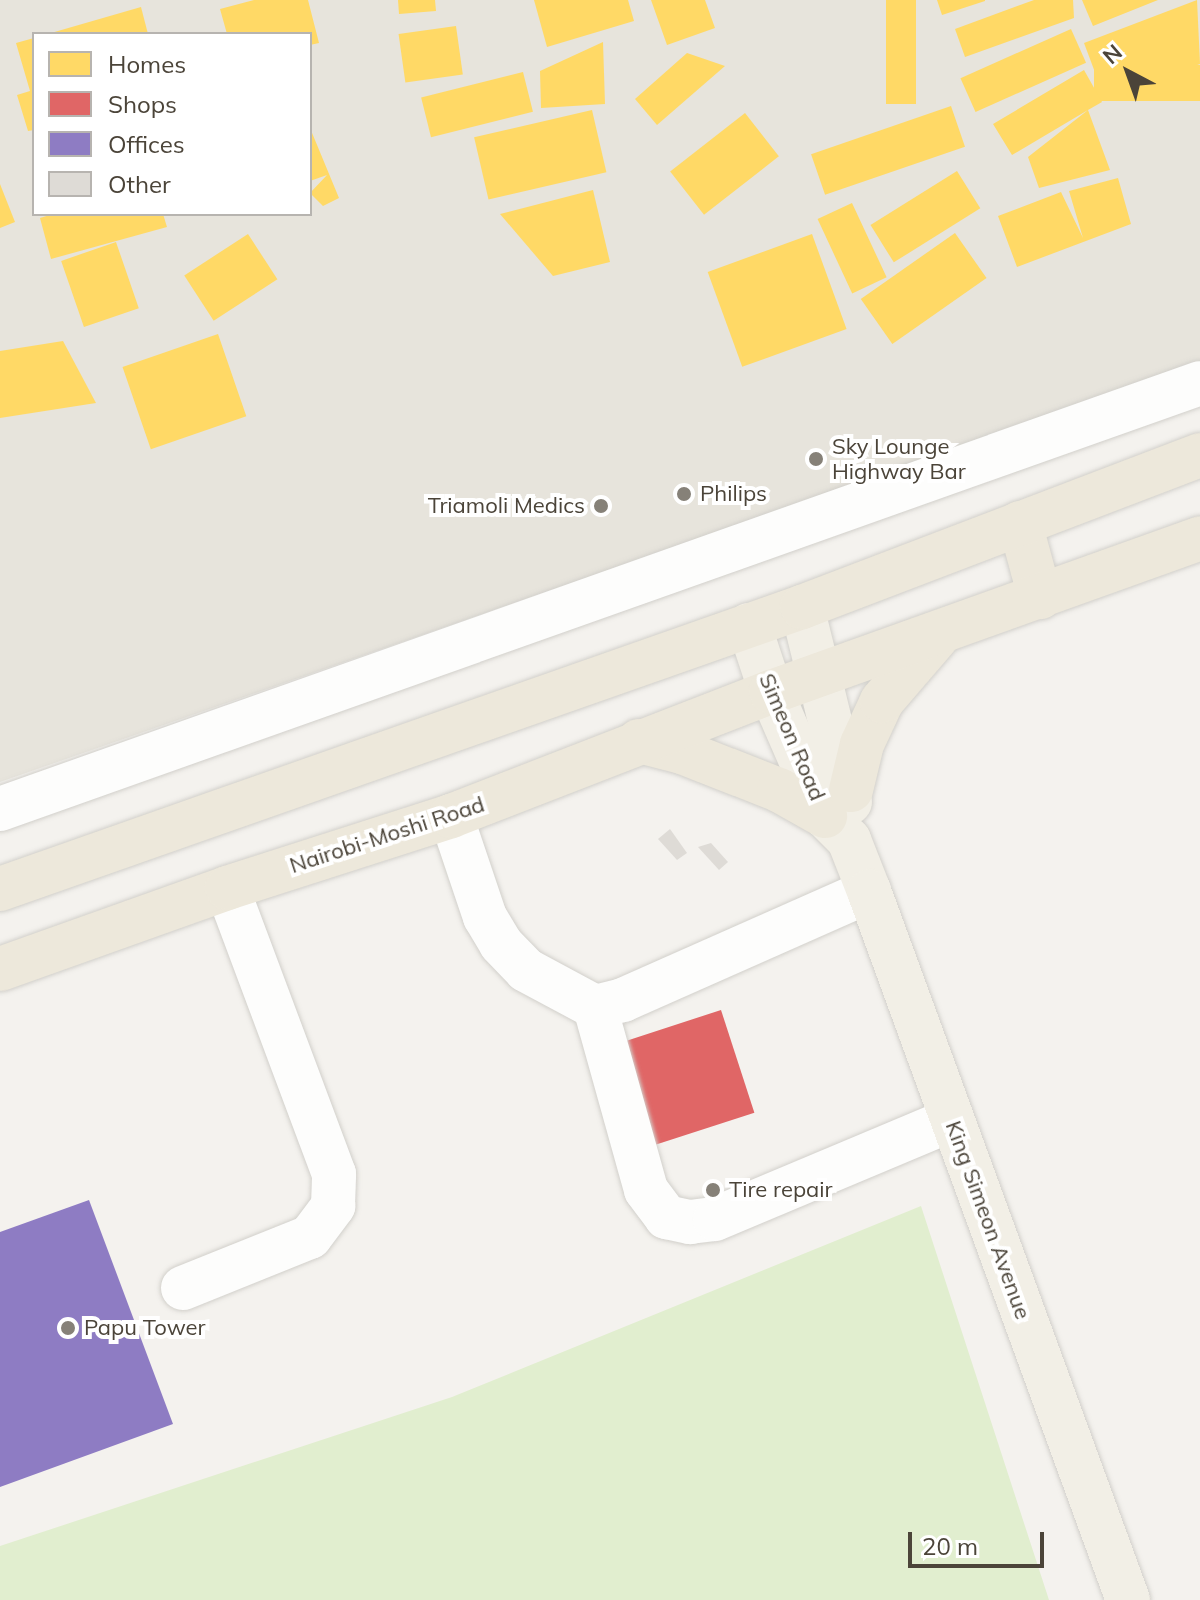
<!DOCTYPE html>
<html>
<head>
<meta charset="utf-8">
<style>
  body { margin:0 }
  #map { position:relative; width:1200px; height:1600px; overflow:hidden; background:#f4f2ee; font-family:Mulish,sans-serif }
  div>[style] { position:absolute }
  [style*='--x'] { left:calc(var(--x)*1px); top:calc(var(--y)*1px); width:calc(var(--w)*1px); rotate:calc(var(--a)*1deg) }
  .residential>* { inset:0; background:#e7e4dc }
  .green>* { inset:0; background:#e1eecf }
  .homes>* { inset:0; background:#ffd966; transform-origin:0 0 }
  .shops>* { inset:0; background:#e06666; transform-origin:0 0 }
  .offices>* { inset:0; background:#8e7cc3 }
  .building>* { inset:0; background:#dedbd6 }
  .roads { filter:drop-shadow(0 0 2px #d2d0cb) drop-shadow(0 0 2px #d2d0cb) }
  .minor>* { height:44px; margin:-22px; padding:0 22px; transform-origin:22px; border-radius:22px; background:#fdfdfc }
  .major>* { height:44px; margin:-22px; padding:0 22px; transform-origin:22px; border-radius:22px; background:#f2efe6 }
  .highway>* { height:44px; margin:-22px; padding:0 22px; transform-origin:22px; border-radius:22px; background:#ede8db }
  .dots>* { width:22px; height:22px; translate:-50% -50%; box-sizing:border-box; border:4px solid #fff; border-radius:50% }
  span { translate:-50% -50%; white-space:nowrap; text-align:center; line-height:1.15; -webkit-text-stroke:8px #fff; paint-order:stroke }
  .poi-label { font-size:22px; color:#4b4439 }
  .left { translate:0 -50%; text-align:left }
  .right { translate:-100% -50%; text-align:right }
  .street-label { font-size:22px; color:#4b4439 }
  .legend { position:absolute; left:32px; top:32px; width:280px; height:184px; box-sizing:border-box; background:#fff; border:2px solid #b7b4b0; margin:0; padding:10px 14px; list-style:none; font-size:24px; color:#4b4439 }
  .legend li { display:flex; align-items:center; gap:16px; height:40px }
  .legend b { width:40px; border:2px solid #b7b4b0 }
  .north { position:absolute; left:1088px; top:32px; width:80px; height:80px; -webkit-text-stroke:6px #fff; paint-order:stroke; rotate:319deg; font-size:22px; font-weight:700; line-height:32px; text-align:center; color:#4b4439 }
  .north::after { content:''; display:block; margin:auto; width:28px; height:36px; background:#4b4439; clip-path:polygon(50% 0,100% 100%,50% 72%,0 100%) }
  .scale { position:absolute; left:908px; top:1532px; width:136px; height:36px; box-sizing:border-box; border:4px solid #4b4439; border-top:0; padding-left:10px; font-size:24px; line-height:28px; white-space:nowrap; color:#4b4439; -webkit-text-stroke:6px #fff; paint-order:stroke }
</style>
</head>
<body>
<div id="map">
  <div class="residential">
    <i style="clip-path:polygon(evenodd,0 0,1200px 0,1200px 364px,0 782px,0 0,34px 34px,310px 34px,310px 214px,34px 214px,34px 34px)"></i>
  </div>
  <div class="green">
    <i style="clip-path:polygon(921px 1206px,1049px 1600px,0 1600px,0 1546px,452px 1397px)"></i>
  </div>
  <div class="homes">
    <i style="clip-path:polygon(254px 0,308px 0,319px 43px,310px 45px,310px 34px,227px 34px,220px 9px)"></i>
    <i style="clip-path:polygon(398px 0,435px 0,436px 11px,399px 14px)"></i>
    <i style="clip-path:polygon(534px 0,628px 0,634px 21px,547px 47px)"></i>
    <i style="clip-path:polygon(651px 0,705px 0,715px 28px,667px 45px)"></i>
    <i style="left:886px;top:0;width:30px;height:104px"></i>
    <i style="clip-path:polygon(937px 0,985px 0,985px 1px,942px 15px)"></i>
    <i style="clip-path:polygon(1034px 0,1073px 0,1074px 18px,965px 57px,955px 29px)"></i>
    <i style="clip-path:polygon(1082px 0,1158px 0,1093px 26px)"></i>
    <i style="clip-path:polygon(1197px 0,1200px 64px,1105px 99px,1084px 43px)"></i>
    <i style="clip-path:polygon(141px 7px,148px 34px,51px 34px,51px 33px)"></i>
    <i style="left:456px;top:26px;width:49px;height:58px;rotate:82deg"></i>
    <i style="left:1071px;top:29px;width:37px;height:121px;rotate:66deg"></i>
    <i style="clip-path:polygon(34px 38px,34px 130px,28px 131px,17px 95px,30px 91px,16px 43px)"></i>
    <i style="clip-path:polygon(603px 42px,605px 104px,541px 108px,540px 71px)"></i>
    <i style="clip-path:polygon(687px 53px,725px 66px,657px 125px,635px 99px)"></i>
    <i style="left:1200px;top:65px;width:36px;height:106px;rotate:90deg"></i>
    <i style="clip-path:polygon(1084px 70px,1102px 102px,1088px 110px,1110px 170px,1039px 188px,1028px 157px,1088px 110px,1012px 155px,993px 124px)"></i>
    <i style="left:523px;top:72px;width:41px;height:105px;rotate:76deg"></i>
    <i style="left:951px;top:106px;width:43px;height:148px;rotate:71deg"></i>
    <i style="left:592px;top:110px;width:64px;height:121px;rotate:77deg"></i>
    <i style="left:745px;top:113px;width:55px;height:95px;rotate:52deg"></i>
    <i style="clip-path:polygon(310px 128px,339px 198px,323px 206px,310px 193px,327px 175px,310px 181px)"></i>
    <i style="left:957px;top:171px;width:44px;height:102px;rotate:58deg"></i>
    <i style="clip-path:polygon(1118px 178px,1131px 224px,1017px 267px,998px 216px,1061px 192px,1083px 238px,1069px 191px)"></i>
    <i style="clip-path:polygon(0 184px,15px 222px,0 228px)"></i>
    <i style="clip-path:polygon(593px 190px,610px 262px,553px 276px,500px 214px)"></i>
    <i style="left:852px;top:203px;width:82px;height:38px;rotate:65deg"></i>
    <i style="clip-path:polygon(53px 214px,163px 214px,167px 227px,51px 259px,40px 218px)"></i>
    <i style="left:955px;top:233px;width:55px;height:115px;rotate:55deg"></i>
    <i style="left:248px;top:234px;width:54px;height:76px;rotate:57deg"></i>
    <i style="left:812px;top:234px;width:101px;height:111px;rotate:70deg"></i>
    <i style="left:116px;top:242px;width:70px;height:58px;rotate:71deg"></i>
    <i style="left:218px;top:334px;width:87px;height:101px;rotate:71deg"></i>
    <i style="clip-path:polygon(63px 341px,96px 403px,0 418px,0 351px)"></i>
  </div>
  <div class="shops">
    <i style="left:721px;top:1010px;width:108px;height:104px;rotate:72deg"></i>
  </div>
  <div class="offices">
    <i style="clip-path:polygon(89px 1200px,173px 1424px,0 1487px,0 1232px)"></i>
  </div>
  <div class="building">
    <i style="clip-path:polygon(670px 829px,687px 853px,677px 860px,658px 839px)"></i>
    <i style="clip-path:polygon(711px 843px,728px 862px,719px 870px,698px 847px)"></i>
  </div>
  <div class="roads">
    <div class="minor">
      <i style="--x:0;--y:809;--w:1273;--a:-19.54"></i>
      <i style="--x:451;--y:816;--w:107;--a:71.4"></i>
      <i style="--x:485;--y:917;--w:31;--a:59"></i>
      <i style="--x:501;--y:944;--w:36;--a:46"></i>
      <i style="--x:526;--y:970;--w:78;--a:28.2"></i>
      <i style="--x:595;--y:1007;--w:29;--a:-14"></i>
      <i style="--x:623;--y:1000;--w:269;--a:-23.9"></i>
      <i style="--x:595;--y:1007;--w:190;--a:74.4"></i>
      <i style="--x:646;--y:1190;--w:34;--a:53"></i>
      <i style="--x:666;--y:1217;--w:25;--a:12"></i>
      <i style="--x:690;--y:1222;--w:25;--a:-7"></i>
      <i style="--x:715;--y:1219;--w:255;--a:-22.8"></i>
      <i style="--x:183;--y:1288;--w:137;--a:-21.9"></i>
      <i style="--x:310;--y:1237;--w:39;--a:-53"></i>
      <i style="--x:333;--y:1206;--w:32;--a:-88"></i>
      <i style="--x:334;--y:1174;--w:305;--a:-110.5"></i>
    </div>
    <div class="major">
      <i style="--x:802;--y:607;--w:201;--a:76.2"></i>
      <i style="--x:749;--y:625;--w:71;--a:71.8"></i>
      <i style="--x:771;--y:692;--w:135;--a:66.5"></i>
      <i style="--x:825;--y:816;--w:34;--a:45"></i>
      <i style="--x:849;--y:840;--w:55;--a:68.6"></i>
      <i style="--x:869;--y:891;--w:755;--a:69.93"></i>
    </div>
    <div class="highway">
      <i style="--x:1020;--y:523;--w:77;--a:74.9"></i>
      <i style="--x:639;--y:741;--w:44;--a:14.3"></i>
      <i style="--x:682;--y:752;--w:104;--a:21.4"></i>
      <i style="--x:779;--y:790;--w:53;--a:29.5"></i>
      <i style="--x:851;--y:790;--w:47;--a:-76.6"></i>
      <i style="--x:862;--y:744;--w:47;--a:-65.1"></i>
      <i style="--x:882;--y:701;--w:84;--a:-49.3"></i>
      <i style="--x:0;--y:889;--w:850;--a:-19.37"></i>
      <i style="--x:802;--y:607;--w:426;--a:-20.9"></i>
      <i style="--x:0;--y:969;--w:241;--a:-19.6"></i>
      <i style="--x:227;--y:888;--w:235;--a:-17.8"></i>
      <i style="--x:451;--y:816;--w:343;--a:-21.2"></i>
      <i style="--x:771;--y:692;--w:456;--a:-19.7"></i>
    </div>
  </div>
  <div class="dots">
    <i style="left:816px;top:459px;background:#868178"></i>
    <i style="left:684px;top:494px;background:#868178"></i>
    <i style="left:601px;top:506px;background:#868178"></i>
    <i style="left:713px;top:1190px;background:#868178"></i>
    <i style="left:68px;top:1328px;background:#868178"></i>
  </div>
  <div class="poi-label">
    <span class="left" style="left:832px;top:459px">Sky Lounge<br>Highway Bar</span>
    <span class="left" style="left:700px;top:494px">Philips</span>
    <span class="right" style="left:585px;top:506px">Triamoli Medics</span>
    <span class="left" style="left:729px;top:1190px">Tire repair</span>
    <span class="left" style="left:84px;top:1328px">Papu Tower</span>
  </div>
  <div class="street-label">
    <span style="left:792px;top:737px;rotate:67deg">Simeon Road</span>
    <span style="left:387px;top:835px;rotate:-18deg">Nairobi-Moshi Road</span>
    <span style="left:988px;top:1220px;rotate:70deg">King Simeon Avenue</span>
  </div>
  <ul class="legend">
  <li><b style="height:22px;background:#ffd966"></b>Homes</li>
  <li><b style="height:22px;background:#e06666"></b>Shops</li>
  <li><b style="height:22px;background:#8e7cc3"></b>Offices</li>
  <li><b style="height:22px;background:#dedbd6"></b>Other</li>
  </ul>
  <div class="north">N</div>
  <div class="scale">20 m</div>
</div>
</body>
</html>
